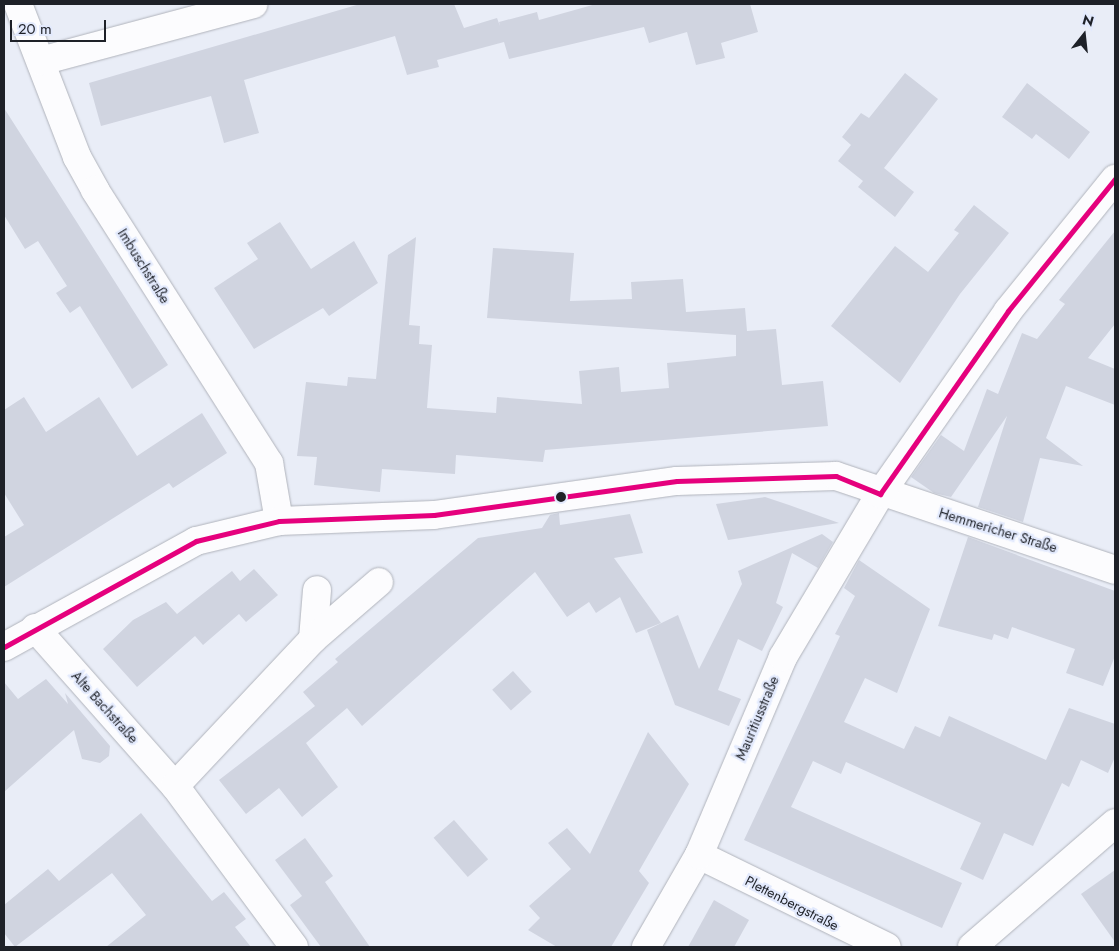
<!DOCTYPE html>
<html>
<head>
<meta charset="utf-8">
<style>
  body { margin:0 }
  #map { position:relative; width:1119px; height:951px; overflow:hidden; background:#e9edf7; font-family:Jost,sans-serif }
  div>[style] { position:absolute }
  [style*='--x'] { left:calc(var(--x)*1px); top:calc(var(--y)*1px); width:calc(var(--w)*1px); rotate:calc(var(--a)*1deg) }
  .building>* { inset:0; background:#d0d4e0; transform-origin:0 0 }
  .roads { filter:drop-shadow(0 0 1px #b0b3bb) drop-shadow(0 0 1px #b0b3bb) }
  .minor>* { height:28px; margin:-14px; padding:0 14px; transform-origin:14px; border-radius:14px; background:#fcfcfe }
  .bus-1>* { height:5px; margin:-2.5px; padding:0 2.5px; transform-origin:2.5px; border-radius:2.5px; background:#e5007d }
  .dots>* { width:14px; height:14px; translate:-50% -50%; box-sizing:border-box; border:2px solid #e3eafd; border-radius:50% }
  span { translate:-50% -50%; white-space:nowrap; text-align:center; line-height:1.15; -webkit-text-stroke:4.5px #e3eafd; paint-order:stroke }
  .street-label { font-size:14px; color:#1e2128 }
  .frame { position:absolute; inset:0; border:5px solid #1e2128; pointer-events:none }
  .north { position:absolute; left:1059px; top:10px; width:50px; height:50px; -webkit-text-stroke:4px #e3eafd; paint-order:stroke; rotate:16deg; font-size:14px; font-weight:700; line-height:20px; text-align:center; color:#1e2128 }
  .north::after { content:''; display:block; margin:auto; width:18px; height:22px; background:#1e2128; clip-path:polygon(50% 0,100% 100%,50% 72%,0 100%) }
  .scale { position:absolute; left:10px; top:20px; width:96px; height:22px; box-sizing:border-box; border:2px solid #1e2128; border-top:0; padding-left:6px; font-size:15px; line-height:18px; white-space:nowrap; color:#1e2128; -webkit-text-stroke:4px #e3eafd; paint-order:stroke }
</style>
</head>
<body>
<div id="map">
  <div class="building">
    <i style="clip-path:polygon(360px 4px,454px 4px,464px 28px,497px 18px,500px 26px,499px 22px,537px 12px,539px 20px,596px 4px,750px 4px,758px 32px,721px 43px,725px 58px,696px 65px,687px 32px,649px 43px,644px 27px,509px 59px,504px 42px,437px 60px,439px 67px,407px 75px,395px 36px,244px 80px,259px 133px,224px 143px,211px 96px,101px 126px,89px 83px)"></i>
    <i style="clip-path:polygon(905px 73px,938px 99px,884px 168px,914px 192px,895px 217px,858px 187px,863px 181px,838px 161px,851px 145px,842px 137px,861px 113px,869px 118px)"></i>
    <i style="clip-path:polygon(1027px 83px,1090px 132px,1069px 159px,1036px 134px,1032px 139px,1002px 117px)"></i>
    <i style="clip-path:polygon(4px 108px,168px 365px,132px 389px,80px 306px,70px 313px,56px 293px,67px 286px,38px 241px,25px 249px,4px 215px)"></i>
    <i style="clip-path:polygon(974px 205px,1009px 233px,960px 294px,900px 383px,831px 326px,895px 246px,928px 272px,959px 233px,954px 230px)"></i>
    <i style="clip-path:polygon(280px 222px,311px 269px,354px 241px,378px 283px,329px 316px,323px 308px,254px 349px,214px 288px,258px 259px,247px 243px)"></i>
    <i style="clip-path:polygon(1115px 231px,1115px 324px,1088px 358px,1115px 369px,1115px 405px,1066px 386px,1046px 438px,1083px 466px,1040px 458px,1023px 522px,978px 507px,1007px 416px,951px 497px,934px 493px,911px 477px,941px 435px,964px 451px,987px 389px,998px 394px,1022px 333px,1037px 339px,1065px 304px,1059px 300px)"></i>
    <i style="clip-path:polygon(416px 237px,409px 325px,420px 326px,419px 344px,432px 345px,427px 408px,496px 413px,497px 397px,582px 404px,579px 371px,619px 367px,621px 392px,669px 388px,667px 363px,736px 356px,736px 335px,487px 318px,493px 248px,574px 253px,570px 301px,632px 299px,631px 282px,683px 279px,686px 312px,745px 308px,747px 331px,776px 329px,782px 385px,823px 381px,828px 426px,545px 450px,543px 462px,456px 455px,455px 474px,382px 469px,380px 492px,314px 485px,317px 457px,297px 456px,306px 382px,347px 386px,348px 377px,376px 379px,388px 255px)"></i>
    <i style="clip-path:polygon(24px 397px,46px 432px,99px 397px,137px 456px,202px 413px,227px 453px,173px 488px,169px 483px,4px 587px,4px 537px,24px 525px,4px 493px,4px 410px)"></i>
    <i style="clip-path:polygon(765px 497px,789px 505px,839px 523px,728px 540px,716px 504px)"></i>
    <i style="clip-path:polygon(559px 513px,560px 525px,630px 514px,643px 553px,614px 558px,661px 623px,636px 633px,620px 597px,596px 613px,589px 602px,567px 617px,535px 572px,362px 726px,347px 708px,306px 743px,338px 787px,302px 817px,279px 788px,246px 814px,219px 780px,315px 706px,303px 692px,338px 662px,335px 659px,478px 538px,542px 528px,550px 515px)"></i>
    <i style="clip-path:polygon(822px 534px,833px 542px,818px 568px,792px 553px,776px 603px,783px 607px,762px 651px,738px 639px,718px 690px,741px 699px,729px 726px,675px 705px,647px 630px,678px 615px,699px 669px,742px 584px,738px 571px)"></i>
    <i style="clip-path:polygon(968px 537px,1115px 591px,1115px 656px,1103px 686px,1066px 673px,1075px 649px,1012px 627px,1008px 639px,994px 634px,992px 640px,938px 626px)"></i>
    <i style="clip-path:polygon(859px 560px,930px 609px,897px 693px,865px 678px,844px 722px,904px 749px,915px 726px,940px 737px,949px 716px,1046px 760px,1069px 708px,1115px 724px,1115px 757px,1108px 773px,1081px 760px,1069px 787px,1062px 783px,1033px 846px,1004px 833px,983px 880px,960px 869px,981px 823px,846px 762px,841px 774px,813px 761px,791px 807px,962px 883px,942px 928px,744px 840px,840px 636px,835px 634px,855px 596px,844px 588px)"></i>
    <i style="clip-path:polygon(254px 569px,278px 595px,246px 622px,239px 614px,203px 645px,195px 636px,137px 687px,103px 649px,133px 620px,166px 602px,177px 614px,232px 571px,240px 581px)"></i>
    <i style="left:513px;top:671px;width:28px;height:28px;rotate:48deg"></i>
    <i style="clip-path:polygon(46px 679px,68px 704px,65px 693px,110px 746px,109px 756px,100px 763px,82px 759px,74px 730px,4px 792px,4px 682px,18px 699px)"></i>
    <i style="clip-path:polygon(648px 732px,689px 784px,639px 871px,649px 883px,611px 947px,557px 947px,528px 930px,540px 918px,529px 906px,571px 869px,548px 843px,567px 828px,590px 854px)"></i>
    <i style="clip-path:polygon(141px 813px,212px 901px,224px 892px,246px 919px,235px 927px,251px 947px,106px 947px,146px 915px,112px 873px,15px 947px,4px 933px,4px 905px,48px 869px,59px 881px)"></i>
    <i style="left:454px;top:820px;width:52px;height:27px;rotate:49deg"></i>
    <i style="clip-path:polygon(305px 838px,333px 876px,325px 882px,370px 947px,321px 947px,290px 905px,302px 896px,275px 860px)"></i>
    <i style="clip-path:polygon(1115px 870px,1115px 942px,1081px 894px)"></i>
    <i style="clip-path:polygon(714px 900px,749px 920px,734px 947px,688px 947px)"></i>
  </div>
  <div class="roads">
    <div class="minor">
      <i style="--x:18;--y:4;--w:164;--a:68.9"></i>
      <i style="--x:77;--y:157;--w:38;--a:61"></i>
      <i style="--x:95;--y:190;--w:324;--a:57.5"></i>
      <i style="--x:269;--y:463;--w:59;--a:80.2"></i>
      <i style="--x:41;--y:61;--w:220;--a:-15"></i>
      <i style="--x:35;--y:628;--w:211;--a:48.5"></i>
      <i style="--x:175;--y:786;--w:200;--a:53.5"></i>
      <i style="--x:313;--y:639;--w:49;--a:-85.3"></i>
      <i style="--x:4;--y:647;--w:219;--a:-28.9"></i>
      <i style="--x:196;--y:541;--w:85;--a:-13.5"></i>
      <i style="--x:279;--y:521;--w:155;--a:-2.2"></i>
      <i style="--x:434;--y:515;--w:245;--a:-8"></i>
      <i style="--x:677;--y:481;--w:159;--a:-1.8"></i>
      <i style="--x:836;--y:476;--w:294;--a:18.6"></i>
      <i style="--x:175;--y:786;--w:202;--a:-46.8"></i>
      <i style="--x:313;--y:639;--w:87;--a:-40.8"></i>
      <i style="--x:699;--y:855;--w:209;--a:26.1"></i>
      <i style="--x:646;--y:947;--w:106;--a:-60.1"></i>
      <i style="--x:699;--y:855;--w:215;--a:-67"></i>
      <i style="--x:783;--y:657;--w:190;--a:-59.2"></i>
      <i style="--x:880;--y:494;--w:223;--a:-55"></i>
      <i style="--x:1008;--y:311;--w:170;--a:-51"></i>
      <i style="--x:972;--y:947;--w:189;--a:-40.9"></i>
    </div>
  </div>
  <div class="bus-1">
    <i style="--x:880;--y:494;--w:223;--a:-55"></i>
    <i style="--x:1008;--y:311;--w:170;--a:-51"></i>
    <i style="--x:4;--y:647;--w:219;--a:-28.9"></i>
    <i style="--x:196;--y:541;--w:85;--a:-13.5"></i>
    <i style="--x:279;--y:521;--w:155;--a:-2.2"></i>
    <i style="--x:434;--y:515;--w:245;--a:-8"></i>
    <i style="--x:677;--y:481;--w:159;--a:-1.8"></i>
    <i style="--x:836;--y:476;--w:48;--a:22.2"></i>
  </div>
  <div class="dots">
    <i style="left:561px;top:497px;background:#1e2128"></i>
  </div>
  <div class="street-label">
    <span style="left:144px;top:266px;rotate:58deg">Imbuschstraße</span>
    <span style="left:998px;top:530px;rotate:17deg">Hemmericher Straße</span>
    <span style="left:105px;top:707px;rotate:48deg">Alte Bachstraße</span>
    <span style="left:757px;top:718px;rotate:-67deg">Mauritiusstraße</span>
    <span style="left:792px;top:903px;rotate:27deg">Plettenbergstraße</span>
  </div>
  <div class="frame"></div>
  <div class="north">N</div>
  <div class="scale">20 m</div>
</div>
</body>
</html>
